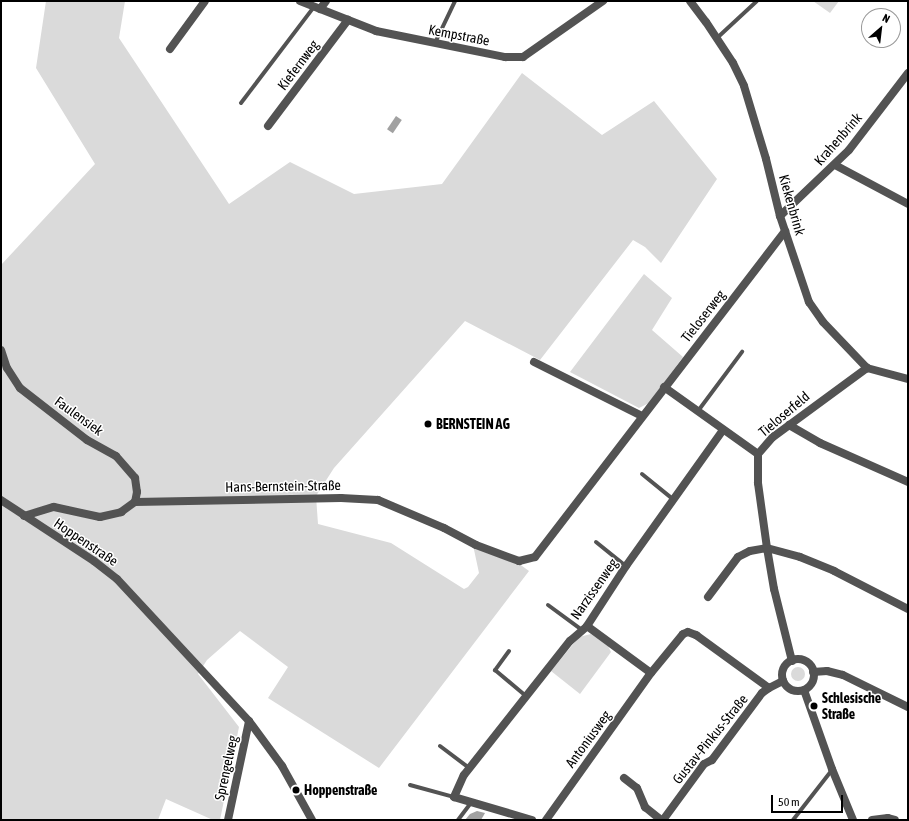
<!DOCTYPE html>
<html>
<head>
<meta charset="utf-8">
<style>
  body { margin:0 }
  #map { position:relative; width:909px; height:821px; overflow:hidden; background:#fff; font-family:"Asap Condensed",sans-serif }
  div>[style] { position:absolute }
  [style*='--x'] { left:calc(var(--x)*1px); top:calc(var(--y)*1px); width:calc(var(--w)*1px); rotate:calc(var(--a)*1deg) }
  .green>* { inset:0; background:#dadada }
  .round { border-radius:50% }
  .water>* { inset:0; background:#a1a1a1; transform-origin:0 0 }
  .service>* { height:4px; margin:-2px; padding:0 2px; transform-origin:2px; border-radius:2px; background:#535353 }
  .minor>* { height:8px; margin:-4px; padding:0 4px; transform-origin:4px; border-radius:4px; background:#535353 }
  .minor>.ring { margin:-4px; padding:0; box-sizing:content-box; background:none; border:8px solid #535353; border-radius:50% }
  .dots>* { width:11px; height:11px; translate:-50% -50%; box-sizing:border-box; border:2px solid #fff; border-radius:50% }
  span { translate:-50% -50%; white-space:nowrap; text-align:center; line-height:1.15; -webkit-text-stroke:3px #fff; paint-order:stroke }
  .street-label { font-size:14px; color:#000 }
  .poi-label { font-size:14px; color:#000; font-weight:700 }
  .left { translate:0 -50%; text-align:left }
  .frame { position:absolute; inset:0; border:2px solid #000; pointer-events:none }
  .north { position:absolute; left:861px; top:8px; width:40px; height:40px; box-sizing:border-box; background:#fff; border:1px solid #999; border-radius:50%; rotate:28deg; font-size:11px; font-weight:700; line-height:16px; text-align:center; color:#000 }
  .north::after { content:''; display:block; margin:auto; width:14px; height:18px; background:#000; clip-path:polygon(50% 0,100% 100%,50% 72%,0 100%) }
  .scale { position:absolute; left:771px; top:795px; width:72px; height:18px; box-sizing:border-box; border:2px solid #000; border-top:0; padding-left:5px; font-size:12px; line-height:14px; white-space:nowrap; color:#000; -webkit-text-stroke:3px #fff; paint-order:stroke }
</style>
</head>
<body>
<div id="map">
  <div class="green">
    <i style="clip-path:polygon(46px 1px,125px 1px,119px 38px,229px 204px,290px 162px,354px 194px,442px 184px,522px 73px,602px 135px,654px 101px,717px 179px,661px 263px,645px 247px,633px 240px,540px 360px,465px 321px,334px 468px,316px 496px,318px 524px,391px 543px,464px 589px,468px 587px,479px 573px,473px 545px,518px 563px,529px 571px,379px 768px,268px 698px,288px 667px,240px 631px,207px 660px,198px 674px,239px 727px,220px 820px,213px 820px,166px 799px,158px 820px,1px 820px,1px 265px,95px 164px,36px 68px)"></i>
    <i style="clip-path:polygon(813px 1px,839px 1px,830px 13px)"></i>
    <i style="clip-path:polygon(644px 274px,672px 298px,652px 330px,683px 357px,649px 403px,639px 408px,570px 372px)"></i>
    <i style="clip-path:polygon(591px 634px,608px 646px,611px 652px,580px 694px,551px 671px,579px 637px)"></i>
    <i class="round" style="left:791px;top:667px;width:14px;height:14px"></i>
  </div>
  <div class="water">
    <i style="left:396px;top:116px;width:7px;height:16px;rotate:34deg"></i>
    <i style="clip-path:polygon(477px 811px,485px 813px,481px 820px,465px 820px,470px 814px)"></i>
  </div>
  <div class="service">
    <i style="--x:717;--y:38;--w:54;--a:-42.8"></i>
    <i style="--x:435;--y:43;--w:47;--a:-64.5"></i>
    <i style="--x:241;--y:103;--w:121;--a:-52.8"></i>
    <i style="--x:698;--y:411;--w:74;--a:-53.3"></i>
    <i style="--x:642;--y:474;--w:41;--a:39.1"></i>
    <i style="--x:596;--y:542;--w:38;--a:39"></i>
    <i style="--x:548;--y:605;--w:42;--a:36.3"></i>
    <i style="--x:509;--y:651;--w:24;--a:126"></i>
    <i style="--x:495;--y:670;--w:40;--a:40"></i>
    <i style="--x:440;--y:746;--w:38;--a:37"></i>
    <i style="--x:410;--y:785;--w:46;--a:15.3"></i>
    <i style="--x:458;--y:820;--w:21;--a:-53"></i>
    <i style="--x:793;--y:820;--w:63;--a:-52"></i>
  </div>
  <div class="minor">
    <i style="--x:300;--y:1;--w:82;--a:21.5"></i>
    <i style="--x:376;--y:31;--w:132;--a:11.4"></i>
    <i style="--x:505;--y:57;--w:18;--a:0"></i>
    <i style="--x:523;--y:57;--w:98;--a:-35"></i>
    <i style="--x:690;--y:1;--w:26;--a:53"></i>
    <i style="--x:706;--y:22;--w:49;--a:56.6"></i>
    <i style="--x:733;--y:63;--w:25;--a:64"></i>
    <i style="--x:744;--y:86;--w:76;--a:73.2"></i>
    <i style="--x:766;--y:159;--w:59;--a:76.2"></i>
    <i style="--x:780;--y:216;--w:91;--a:71.4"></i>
    <i style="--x:809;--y:302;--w:24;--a:55"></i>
    <i style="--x:823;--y:322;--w:64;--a:46.3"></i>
    <i style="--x:867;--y:368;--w:42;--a:15"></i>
    <i style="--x:320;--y:9;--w:10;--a:-53"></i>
    <i style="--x:170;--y:49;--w:59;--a:-53.9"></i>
    <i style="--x:268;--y:126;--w:133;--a:-53"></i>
    <i style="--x:835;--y:165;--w:83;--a:28.1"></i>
    <i style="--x:780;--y:216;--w:95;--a:-43.7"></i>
    <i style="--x:849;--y:150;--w:97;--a:-52.5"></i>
    <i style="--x:1;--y:350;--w:19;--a:72"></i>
    <i style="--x:7;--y:368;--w:24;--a:57"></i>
    <i style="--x:20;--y:388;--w:85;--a:37.8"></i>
    <i style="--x:87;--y:440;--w:33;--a:29"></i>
    <i style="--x:116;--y:456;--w:29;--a:49"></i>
    <i style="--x:135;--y:478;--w:14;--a:82"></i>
    <i style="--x:137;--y:492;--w:10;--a:101"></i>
    <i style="--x:534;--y:362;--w:121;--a:26.6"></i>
    <i style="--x:664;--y:387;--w:115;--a:35.5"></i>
    <i style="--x:789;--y:425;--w:36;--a:30"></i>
    <i style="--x:820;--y:443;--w:96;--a:23.9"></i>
    <i style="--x:1;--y:500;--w:111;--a:33.3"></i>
    <i style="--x:94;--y:561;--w:29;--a:38"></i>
    <i style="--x:117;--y:579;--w:194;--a:47.1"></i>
    <i style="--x:249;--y:721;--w:56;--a:53.7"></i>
    <i style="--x:282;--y:766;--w:62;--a:60.9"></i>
    <i style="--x:24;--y:516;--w:31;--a:-17"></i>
    <i style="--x:54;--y:507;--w:47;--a:12.3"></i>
    <i style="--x:100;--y:517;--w:22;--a:-13"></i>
    <i style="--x:121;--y:512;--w:17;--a:-36"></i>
    <i style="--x:135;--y:502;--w:206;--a:-1.1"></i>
    <i style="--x:341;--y:498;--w:37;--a:3"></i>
    <i style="--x:378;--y:500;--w:72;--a:23"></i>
    <i style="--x:444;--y:528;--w:36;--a:28"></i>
    <i style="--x:476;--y:545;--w:46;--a:20.4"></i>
    <i style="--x:519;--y:561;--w:16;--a:-14"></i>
    <i style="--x:535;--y:557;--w:411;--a:-52.5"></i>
    <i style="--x:708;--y:597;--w:50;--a:-53.1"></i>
    <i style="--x:738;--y:557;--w:13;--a:-27"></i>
    <i style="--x:750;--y:551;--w:17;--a:-10"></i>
    <i style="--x:767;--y:548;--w:34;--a:15"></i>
    <i style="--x:800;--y:557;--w:37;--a:22"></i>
    <i style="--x:834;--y:571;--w:83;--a:27.2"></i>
    <i style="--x:587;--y:626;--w:79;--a:36.3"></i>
    <i class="ring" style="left:782px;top:659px;width:24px;height:24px"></i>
    <i style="--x:792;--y:661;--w:74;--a:-104"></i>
    <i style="--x:774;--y:589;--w:42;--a:-99.7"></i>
    <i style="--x:767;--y:548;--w:66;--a:-97.9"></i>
    <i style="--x:758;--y:483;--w:29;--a:-90"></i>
    <i style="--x:758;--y:454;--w:23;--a:-49"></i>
    <i style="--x:773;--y:437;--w:117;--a:-36.3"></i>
    <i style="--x:813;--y:672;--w:14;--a:-4"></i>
    <i style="--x:827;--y:671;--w:16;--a:14"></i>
    <i style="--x:843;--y:675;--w:72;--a:26.2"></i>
    <i style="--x:804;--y:690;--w:84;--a:70.5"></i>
    <i style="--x:832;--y:769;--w:55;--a:67.6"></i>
    <i style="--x:624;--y:778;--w:16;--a:38"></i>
    <i style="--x:637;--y:788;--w:21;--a:67"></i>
    <i style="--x:645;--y:807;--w:21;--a:39"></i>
    <i style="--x:228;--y:820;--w:101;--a:-78"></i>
    <i style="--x:532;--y:820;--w:81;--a:-163.6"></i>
    <i style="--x:454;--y:797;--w:24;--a:-66"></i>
    <i style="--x:464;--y:775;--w:171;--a:-51.7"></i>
    <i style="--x:570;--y:641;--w:23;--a:-41"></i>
    <i style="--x:587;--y:626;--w:72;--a:-57"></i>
    <i style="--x:626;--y:566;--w:167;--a:-54.5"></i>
    <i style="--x:546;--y:820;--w:181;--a:-54.5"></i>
    <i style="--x:651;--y:673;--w:50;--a:-50.6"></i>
    <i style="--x:683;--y:634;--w:5;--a:-22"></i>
    <i style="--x:688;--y:632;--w:9;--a:21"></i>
    <i style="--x:696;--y:635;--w:90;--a:36"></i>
    <i style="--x:663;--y:820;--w:69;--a:-53.8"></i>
    <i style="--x:704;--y:764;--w:9;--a:-27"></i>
    <i style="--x:712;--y:760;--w:84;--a:-53.3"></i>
    <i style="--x:762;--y:693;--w:9;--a:-36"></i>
    <i style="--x:769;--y:688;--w:16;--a:-27"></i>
    <i style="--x:872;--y:820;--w:16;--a:-7"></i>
    <i style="--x:888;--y:818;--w:7;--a:16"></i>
  </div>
  <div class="dots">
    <i style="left:428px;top:424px;background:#000"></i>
    <i style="left:814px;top:706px;background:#000"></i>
    <i style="left:296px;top:790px;background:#000"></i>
  </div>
  <div class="street-label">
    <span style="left:459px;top:35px;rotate:11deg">Kempstraße</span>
    <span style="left:298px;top:65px;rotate:-53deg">Kiefernweg</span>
    <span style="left:838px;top:139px;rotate:-49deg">Krahenbrink</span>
    <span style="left:792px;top:205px;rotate:74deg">Kiekenbrink</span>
    <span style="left:703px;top:316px;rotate:-52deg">Tieloserweg</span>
    <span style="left:784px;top:414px;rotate:-40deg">Tieloserfeld</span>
    <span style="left:79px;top:416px;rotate:36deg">Faulensiek</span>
    <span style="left:283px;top:486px;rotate:-1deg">Hans-Bernstein-Straße</span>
    <span style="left:86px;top:542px;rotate:34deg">Hoppenstraße</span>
    <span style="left:594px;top:589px;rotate:-55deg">Narzissenweg</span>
    <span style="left:588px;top:739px;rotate:-54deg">Antoniusweg</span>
    <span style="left:710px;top:739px;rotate:-51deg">Gustav-Pinkus-Straße</span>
    <span style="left:226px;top:768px;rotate:-78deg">Sprengelweg</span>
  </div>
  <div class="poi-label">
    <span class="left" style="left:436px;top:424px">BERNSTEIN AG</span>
    <span class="left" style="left:822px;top:706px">Schlesische<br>Straße</span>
    <span class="left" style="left:304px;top:790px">Hoppenstraße</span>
  </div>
  <div class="frame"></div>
  <div class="north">N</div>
  <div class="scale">50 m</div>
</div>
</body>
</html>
